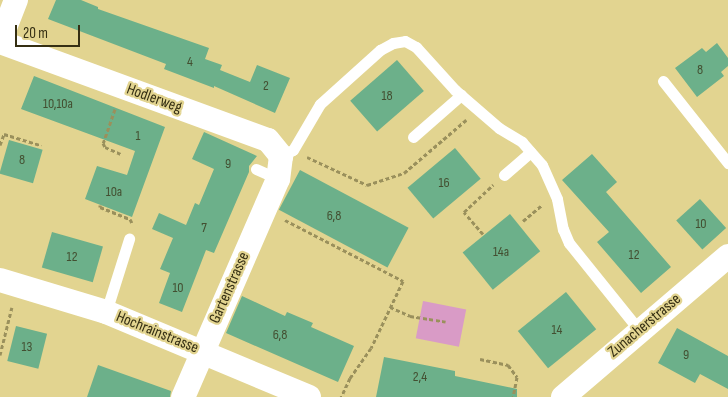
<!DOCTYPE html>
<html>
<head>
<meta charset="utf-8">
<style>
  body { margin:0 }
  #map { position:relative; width:728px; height:397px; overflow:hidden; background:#e2d490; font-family:"Sofia Sans Condensed",sans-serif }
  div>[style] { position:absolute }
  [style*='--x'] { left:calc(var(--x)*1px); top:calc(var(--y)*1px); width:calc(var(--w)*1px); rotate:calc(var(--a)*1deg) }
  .green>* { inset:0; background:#d99bc6; transform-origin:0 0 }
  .building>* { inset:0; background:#6cb08a; transform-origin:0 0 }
  .path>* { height:3px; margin-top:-1.5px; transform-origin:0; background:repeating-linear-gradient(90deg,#9a905c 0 4px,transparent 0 6.5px) }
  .lane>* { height:11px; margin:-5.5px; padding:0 5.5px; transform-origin:5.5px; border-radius:5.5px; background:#fff }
  .street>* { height:24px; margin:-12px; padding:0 12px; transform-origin:12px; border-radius:12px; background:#fff }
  span { translate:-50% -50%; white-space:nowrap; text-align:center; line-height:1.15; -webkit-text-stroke:4.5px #e2d490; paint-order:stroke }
  .number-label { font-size:14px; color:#434f31 }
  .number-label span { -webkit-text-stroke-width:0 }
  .street-label { font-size:16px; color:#352f13 }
  .scale { position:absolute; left:15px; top:25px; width:65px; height:22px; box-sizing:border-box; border:2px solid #352f13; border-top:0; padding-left:6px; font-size:15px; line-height:18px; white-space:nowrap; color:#352f13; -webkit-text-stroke:4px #e2d490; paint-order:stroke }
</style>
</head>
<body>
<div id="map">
  <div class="green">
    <i style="left:423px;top:301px;width:44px;height:38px;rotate:11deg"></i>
  </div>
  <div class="building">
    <i style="clip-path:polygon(56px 0,81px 0,98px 7px,98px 9px,209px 48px,205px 59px,222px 65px,220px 70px,250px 82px,257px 65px,290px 78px,275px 113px,214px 86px,214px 88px,164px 69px,166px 64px,48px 19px)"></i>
    <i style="clip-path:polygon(717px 43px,728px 58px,728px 66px,721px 72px,724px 76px,697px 97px,675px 68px,702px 48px,706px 52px)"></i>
    <i style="left:397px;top:60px;width:41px;height:62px;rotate:49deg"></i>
    <i style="clip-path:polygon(34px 76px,165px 127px,132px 217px,85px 199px,97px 166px,127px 175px,135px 151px,21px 109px)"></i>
    <i style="clip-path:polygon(204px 132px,257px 156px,249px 166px,249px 172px,214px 253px,206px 250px,182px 312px,159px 303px,170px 273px,160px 269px,173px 238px,152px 229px,159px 213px,186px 225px,195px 203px,199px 205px,214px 169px,192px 159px)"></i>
    <i style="left:9px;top:140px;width:35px;height:35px;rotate:16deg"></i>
    <i style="left:455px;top:148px;width:40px;height:62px;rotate:50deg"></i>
    <i style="clip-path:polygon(592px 154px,617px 182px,606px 192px,671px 267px,641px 293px,597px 242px,609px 232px,562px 180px)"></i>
    <i style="left:300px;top:170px;width:123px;height:45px;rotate:28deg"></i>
    <i style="left:700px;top:199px;width:39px;height:32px;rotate:48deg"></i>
    <i style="left:510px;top:214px;width:48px;height:61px;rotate:51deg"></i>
    <i style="left:52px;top:232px;width:53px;height:37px;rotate:16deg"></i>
    <i style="left:566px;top:292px;width:48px;height:62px;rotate:51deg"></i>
    <i style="clip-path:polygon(242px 296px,285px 316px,287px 312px,313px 323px,311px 327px,354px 346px,338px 382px,226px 333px)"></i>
    <i style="left:16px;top:326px;width:32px;height:36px;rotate:14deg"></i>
    <i style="clip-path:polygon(677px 328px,728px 356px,728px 389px,700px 374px,695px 383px,658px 363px)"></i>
    <i style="clip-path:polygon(384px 357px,455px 371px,455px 376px,517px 389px,517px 397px,376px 397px)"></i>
    <i style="clip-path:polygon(98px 365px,171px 391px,170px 397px,87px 397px)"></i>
  </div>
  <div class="path">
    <i style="--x:115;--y:109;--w:36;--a:109"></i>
    <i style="--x:103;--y:143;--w:4;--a:63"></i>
    <i style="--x:105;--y:147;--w:17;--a:24"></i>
    <i style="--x:0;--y:145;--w:12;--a:-70"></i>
    <i style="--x:4;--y:134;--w:39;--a:17"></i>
    <i style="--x:307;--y:157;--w:66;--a:25"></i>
    <i style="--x:367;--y:185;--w:39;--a:-18"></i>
    <i style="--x:404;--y:173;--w:82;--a:-40.5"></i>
    <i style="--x:100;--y:205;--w:2;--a:90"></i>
    <i style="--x:100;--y:207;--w:32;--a:22"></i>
    <i style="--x:130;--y:219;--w:4;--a:63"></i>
    <i style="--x:285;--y:220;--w:133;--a:27.3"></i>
    <i style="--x:403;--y:281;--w:74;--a:115.5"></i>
    <i style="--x:371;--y:348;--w:37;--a:125"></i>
    <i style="--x:350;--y:378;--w:21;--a:115"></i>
    <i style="--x:523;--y:221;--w:25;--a:-40"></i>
    <i style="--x:483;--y:234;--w:29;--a:-131"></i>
    <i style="--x:464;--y:212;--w:40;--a:-43"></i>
    <i style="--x:390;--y:307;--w:22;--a:24"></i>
    <i style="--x:410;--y:316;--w:36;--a:9"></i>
    <i style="--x:0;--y:355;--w:49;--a:-76"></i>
    <i style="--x:480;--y:359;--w:29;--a:12"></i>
    <i style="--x:508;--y:365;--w:15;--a:53"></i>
    <i style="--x:517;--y:377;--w:20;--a:101"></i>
  </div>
  <div class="lane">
    <i style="--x:663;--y:81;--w:105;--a:51.6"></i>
    <i style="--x:413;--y:137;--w:64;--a:-41.2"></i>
    <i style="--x:281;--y:156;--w:13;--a:-27"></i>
    <i style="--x:293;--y:150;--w:53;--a:-59.6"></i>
    <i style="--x:320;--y:104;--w:81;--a:-42"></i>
    <i style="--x:380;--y:50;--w:15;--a:-28"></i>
    <i style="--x:393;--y:43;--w:12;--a:-9"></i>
    <i style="--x:405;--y:41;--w:13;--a:29"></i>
    <i style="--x:416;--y:47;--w:58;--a:47.8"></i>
    <i style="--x:455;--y:90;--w:58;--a:40.8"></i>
    <i style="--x:499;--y:128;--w:27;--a:31"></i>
    <i style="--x:522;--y:142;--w:30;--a:49"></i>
    <i style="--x:542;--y:165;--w:37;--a:66"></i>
    <i style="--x:557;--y:199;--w:31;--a:79"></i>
    <i style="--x:563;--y:229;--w:15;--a:67"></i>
    <i style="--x:569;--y:243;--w:112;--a:51.2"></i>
    <i style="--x:256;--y:169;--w:24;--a:24"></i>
    <i style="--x:504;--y:175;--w:35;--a:-41"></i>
    <i style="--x:106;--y:312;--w:77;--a:-72.5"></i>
  </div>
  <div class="street">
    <i style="--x:0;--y:41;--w:44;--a:-68.7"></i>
    <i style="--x:0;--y:42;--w:285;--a:20.1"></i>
    <i style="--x:268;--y:140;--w:21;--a:51"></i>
    <i style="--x:281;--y:156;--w:23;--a:97"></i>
    <i style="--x:278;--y:179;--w:238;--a:113.5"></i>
    <i style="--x:0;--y:280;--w:111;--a:16.8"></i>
    <i style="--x:106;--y:312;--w:220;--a:22.7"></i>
    <i style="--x:563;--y:397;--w:217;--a:-40.5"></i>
  </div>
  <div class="number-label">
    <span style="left:190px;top:62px">4</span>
    <span style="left:700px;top:70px">8</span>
    <span style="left:266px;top:86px">2</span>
    <span style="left:387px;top:96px">18</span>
    <span style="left:58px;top:104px">10,10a</span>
    <span style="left:138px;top:136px">1</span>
    <span style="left:22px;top:160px">8</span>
    <span style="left:228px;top:164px">9</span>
    <span style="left:444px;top:183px">16</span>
    <span style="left:114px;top:192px">10a</span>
    <span style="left:334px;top:216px">6,8</span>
    <span style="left:701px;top:224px">10</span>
    <span style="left:204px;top:228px">7</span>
    <span style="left:501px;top:252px">14a</span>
    <span style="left:634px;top:255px">12</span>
    <span style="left:72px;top:257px">12</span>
    <span style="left:178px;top:288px">10</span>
    <span style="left:557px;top:330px">14</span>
    <span style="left:280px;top:335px">6,8</span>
    <span style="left:27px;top:347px">13</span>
    <span style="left:686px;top:355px">9</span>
    <span style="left:420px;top:377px">2,4</span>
  </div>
  <div class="street-label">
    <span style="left:154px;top:99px;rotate:20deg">Hodlerweg</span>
    <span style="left:230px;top:288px;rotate:-66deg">Gartenstrasse</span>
    <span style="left:645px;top:326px;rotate:-40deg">Zunacherstrasse</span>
    <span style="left:157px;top:333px;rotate:22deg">Hochrainstrasse</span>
  </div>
  <div class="scale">20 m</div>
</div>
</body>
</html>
